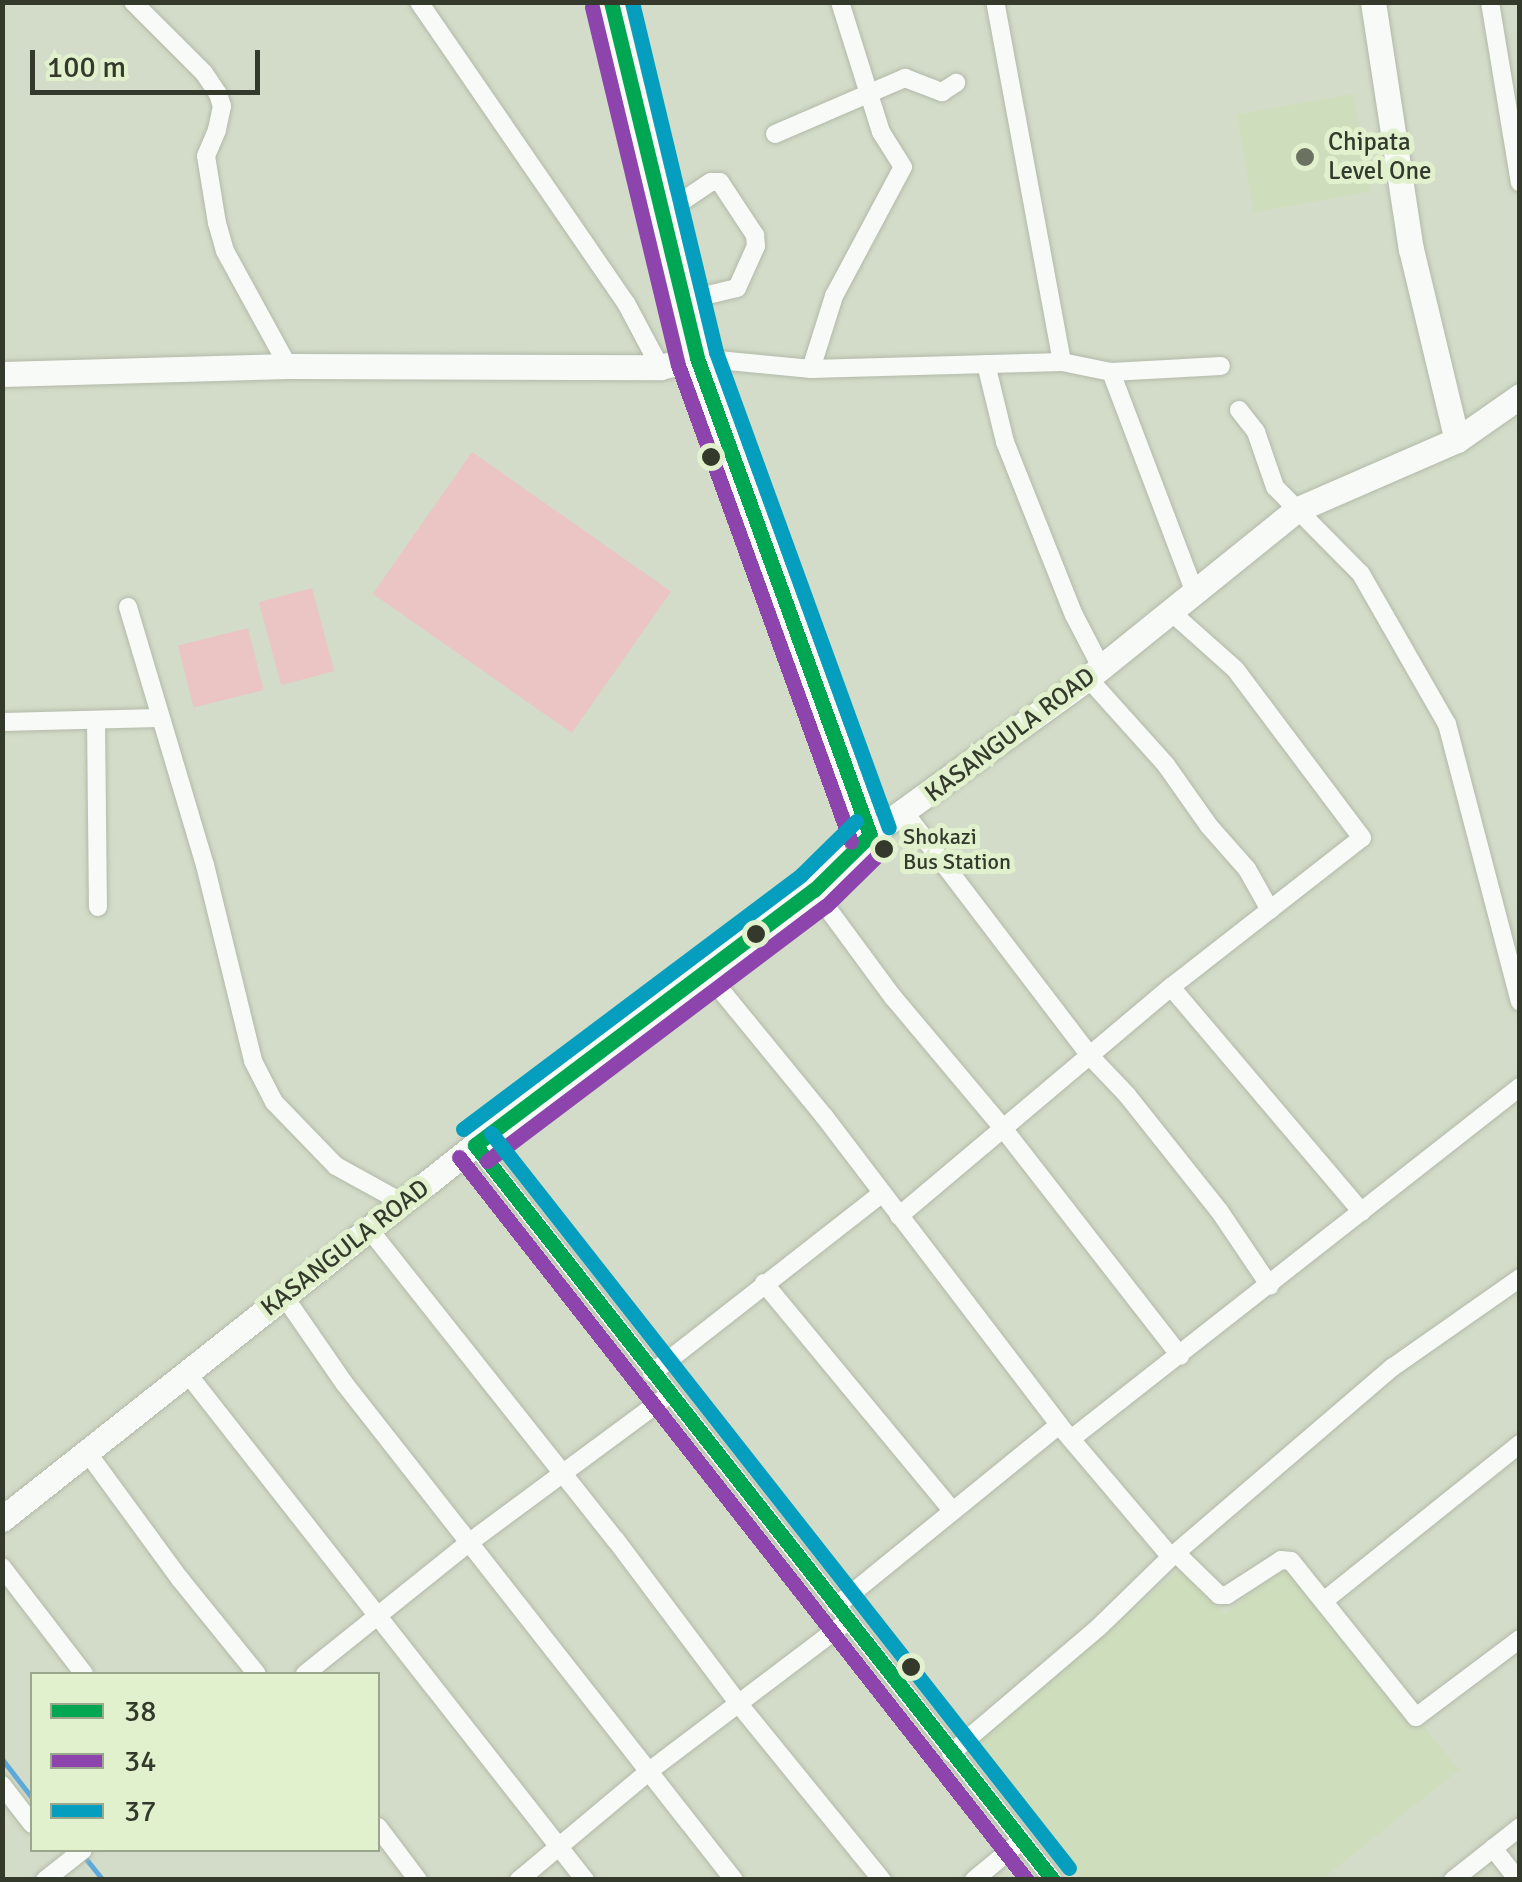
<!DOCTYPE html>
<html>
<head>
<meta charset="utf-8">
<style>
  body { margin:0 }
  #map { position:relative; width:1522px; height:1882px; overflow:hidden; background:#d3dcc8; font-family:Signika,sans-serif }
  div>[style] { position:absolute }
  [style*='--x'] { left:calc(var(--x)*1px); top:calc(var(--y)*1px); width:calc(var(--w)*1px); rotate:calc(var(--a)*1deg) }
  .built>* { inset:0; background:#ceddbc; transform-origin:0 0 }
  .green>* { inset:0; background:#eac5c4; transform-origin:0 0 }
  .stream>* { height:5px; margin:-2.5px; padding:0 2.5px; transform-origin:2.5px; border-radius:2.5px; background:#5ea9db }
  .roads { filter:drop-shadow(0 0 2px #b2b9a9) drop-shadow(0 0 2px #b2b9a9) }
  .street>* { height:18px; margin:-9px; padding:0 9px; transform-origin:9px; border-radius:9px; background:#f8faf7 }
  .secondary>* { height:25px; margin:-12.5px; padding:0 12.5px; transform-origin:12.5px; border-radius:12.5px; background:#f8faf7 }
  .bus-1>* { height:15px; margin:-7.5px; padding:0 7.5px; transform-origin:7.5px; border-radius:7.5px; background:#00a651 }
  .bus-2>* { height:15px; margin:-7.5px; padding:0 7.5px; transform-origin:7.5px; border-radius:7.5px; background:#8e44ad }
  .bus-3>* { height:15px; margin:-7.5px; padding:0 7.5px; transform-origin:7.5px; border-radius:7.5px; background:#059ebe }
  .dots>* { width:28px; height:28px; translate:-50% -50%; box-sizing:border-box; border:5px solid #e1f1cd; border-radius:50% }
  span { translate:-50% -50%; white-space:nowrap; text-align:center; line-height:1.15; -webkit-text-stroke:10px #e1f1cd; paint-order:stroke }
  .bus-label { font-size:22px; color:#33392b }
  .left { translate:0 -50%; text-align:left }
  .poi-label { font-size:25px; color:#33392b }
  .street-label { font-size:25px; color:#33392b }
  .frame { position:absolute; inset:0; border:5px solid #33392b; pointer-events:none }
  .legend { position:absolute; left:30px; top:1672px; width:350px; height:180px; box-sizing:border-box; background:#e1f1cd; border:2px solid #9ba78c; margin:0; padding:12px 18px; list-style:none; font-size:30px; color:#33392b }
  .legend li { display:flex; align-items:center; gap:20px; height:50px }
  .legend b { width:50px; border:2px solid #9ba78c }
  .scale { position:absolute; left:30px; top:50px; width:230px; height:45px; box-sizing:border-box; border:5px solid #33392b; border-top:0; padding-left:12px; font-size:30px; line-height:35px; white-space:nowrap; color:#33392b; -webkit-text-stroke:8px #e1f1cd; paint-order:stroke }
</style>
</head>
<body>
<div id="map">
  <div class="built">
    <i style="left:1353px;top:94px;width:99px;height:118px;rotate:80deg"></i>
    <i style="clip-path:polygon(1290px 1561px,1459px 1770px,1322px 1879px,1080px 1879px,971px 1744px,1183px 1567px,1225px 1614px)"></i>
  </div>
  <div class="green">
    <i style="left:472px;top:452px;width:243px;height:173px;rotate:35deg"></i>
    <i style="left:312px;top:588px;width:86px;height:55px;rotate:75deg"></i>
    <i style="left:248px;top:628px;width:64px;height:72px;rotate:76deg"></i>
  </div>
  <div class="stream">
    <i style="--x:2;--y:1759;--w:49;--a:52.4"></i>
    <i style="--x:86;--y:1859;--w:27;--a:51"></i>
  </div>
  <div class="roads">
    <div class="street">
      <i style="--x:133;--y:2;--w:100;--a:45"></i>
      <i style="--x:204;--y:73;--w:25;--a:56"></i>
      <i style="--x:218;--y:94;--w:13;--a:72"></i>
      <i style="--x:222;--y:106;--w:25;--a:102"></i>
      <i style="--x:217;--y:130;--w:28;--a:113"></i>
      <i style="--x:206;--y:156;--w:68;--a:80.7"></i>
      <i style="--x:217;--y:223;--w:29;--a:74"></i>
      <i style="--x:225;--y:251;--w:131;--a:61.3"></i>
      <i style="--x:419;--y:2;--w:365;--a:55.5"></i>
      <i style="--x:626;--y:303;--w:72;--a:62"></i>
      <i style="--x:1490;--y:2;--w:183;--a:80.6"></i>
      <i style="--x:775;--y:134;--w:142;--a:-23.3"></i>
      <i style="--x:905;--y:78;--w:40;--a:21"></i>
      <i style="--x:942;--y:92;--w:17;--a:-33"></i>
      <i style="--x:658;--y:202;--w:29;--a:-8"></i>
      <i style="--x:687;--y:198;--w:29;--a:-34"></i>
      <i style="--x:711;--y:182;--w:9;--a:0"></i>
      <i style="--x:720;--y:182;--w:64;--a:56.6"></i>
      <i style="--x:755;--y:235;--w:11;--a:85"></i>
      <i style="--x:756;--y:246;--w:46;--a:114.3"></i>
      <i style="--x:737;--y:288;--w:56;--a:166.5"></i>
      <i style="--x:697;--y:358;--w:115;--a:5.5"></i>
      <i style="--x:811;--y:369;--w:251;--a:-1.6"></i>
      <i style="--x:1062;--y:362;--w:366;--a:-100.5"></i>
      <i style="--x:1062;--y:362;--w:50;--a:11.5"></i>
      <i style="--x:1111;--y:372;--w:110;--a:-3.1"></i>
      <i style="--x:986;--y:364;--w:80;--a:76.3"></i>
      <i style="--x:1005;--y:442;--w:186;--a:68.3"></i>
      <i style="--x:1074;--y:615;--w:59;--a:62.6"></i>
      <i style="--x:811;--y:369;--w:77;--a:-72.5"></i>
      <i style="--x:834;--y:296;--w:146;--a:-61.9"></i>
      <i style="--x:903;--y:167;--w:41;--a:-122.2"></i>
      <i style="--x:881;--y:132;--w:136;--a:-107.5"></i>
      <i style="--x:1111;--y:372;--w:234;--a:69.2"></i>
      <i style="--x:1239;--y:410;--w:28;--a:52"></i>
      <i style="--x:1256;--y:432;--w:58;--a:70.9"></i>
      <i style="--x:1275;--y:487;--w:122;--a:45.3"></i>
      <i style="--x:1361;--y:574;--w:173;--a:60.2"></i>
      <i style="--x:1447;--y:724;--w:287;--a:75.3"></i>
      <i style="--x:128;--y:607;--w:269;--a:73.4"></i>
      <i style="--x:205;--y:865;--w:202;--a:76.2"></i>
      <i style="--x:253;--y:1061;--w:46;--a:62.9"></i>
      <i style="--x:274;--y:1102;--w:89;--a:45.9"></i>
      <i style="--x:336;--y:1166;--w:77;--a:28.9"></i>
      <i style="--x:1088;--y:678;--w:117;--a:48.1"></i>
      <i style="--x:1166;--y:765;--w:75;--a:54.8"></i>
      <i style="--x:1209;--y:826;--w:57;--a:48.5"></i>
      <i style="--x:1247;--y:869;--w:47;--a:60.7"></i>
      <i style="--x:96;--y:720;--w:187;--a:89.4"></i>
      <i style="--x:2;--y:722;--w:157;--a:-1.5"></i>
      <i style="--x:905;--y:813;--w:305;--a:52.7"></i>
      <i style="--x:1090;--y:1056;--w:54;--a:46.5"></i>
      <i style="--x:1127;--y:1095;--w:149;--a:51.5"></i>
      <i style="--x:1220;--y:1212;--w:89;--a:56"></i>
      <i style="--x:814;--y:890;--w:133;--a:53.6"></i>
      <i style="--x:893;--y:997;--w:170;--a:50"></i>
      <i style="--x:1002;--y:1127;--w:290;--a:52.1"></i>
      <i style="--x:706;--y:972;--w:186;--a:50.7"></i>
      <i style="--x:824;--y:1116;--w:388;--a:52.7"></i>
      <i style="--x:1059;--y:1425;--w:287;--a:140.9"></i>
      <i style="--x:1171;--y:987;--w:295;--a:49.7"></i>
      <i style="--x:475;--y:1145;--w:935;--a:51.82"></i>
      <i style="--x:899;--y:1216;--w:356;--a:-40.1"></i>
      <i style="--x:1171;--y:987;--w:242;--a:-38"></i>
      <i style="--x:1362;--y:838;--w:211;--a:-126.9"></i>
      <i style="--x:1235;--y:669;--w:87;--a:-138.3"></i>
      <i style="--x:369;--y:1229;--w:396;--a:51.6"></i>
      <i style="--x:615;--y:1539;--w:205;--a:53.1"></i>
      <i style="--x:738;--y:1703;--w:228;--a:50.9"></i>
      <i style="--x:764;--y:1283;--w:295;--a:50.4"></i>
      <i style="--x:284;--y:1296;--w:106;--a:55.4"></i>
      <i style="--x:344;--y:1383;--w:632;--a:51.88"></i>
      <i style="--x:187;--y:1373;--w:645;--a:51.87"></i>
      <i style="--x:652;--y:1373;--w:292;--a:-38"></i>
      <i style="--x:1059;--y:1425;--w:173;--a:49.7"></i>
      <i style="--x:1171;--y:1557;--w:292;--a:-40.6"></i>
      <i style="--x:1393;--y:1367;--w:155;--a:-35"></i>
      <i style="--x:1071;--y:1439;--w:571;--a:-38.1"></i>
      <i style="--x:87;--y:1452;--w:157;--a:53.8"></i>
      <i style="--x:180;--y:1579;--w:122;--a:51"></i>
      <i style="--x:1176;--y:1553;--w:60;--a:44.3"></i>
      <i style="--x:1219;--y:1595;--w:8;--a:0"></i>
      <i style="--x:1227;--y:1595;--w:64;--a:-32.9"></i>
      <i style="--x:1281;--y:1560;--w:10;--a:6"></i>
      <i style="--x:1291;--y:1561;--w:200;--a:51.3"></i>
      <i style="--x:1416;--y:1717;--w:130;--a:-36.9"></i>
      <i style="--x:2;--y:1567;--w:135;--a:52.5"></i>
      <i style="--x:1325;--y:1600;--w:250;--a:-38.7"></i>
      <i style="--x:305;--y:1674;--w:211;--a:-38.7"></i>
      <i style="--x:470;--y:1542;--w:247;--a:-36.5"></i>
      <i style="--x:951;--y:1753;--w:194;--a:-40.4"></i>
      <i style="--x:1099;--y:1627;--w:100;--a:-44.2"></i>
      <i style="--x:2;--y:1785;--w:49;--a:52.4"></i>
      <i style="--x:378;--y:1827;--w:66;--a:53"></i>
      <i style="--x:1493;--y:1848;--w:41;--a:52"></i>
      <i style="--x:45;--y:1880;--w:48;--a:-38.3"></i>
      <i style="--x:519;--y:1880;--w:168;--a:-39.9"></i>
      <i style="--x:648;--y:1772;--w:251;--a:-37.1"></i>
      <i style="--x:974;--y:1880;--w:62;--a:-39.8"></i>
      <i style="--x:1453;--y:1880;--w:85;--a:-38.3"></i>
    </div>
    <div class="secondary">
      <i style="--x:611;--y:2;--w:366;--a:76.4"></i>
      <i style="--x:697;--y:358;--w:507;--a:70.07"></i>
      <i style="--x:1373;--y:2;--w:250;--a:81.3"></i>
      <i style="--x:1411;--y:249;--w:196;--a:76.5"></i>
      <i style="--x:2;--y:374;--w:286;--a:-1.6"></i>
      <i style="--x:288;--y:366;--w:372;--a:0.2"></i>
      <i style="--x:660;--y:367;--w:38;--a:-14"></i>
      <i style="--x:2;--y:1519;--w:603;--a:-38.33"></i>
      <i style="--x:475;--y:1145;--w:424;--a:-37"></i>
      <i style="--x:814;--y:890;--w:78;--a:-44.5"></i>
      <i style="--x:870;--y:835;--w:269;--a:-35.8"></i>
      <i style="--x:1088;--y:678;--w:267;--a:-38.9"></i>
      <i style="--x:1296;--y:510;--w:176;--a:-23.5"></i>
      <i style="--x:1457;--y:440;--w:77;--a:-34.9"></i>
    </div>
  </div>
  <div class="bus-1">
    <i style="--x:611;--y:2;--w:366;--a:76.4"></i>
    <i style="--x:697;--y:358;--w:507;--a:70.07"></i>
    <i style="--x:475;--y:1145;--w:935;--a:51.82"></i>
    <i style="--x:475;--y:1145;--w:424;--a:-37"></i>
    <i style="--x:814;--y:890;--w:78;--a:-44.5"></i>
  </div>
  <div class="bus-2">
    <i style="--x:592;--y:7;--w:368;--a:76.5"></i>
    <i style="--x:678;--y:365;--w:507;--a:70.07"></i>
    <i style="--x:459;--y:1157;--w:919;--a:51.85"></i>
    <i style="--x:487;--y:1161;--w:424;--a:-37"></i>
    <i style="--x:826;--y:906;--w:81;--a:-44.5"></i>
  </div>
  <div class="bus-3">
    <i style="--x:632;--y:2;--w:360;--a:76.5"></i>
    <i style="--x:716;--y:352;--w:506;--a:70.03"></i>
    <i style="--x:463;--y:1129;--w:423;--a:-36.9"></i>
    <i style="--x:801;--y:875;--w:77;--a:-44.5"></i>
    <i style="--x:491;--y:1133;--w:935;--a:51.82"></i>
  </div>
  <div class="dots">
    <i style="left:1305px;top:157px;background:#6b7262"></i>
    <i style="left:711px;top:457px;background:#33392b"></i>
    <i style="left:884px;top:849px;background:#33392b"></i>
    <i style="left:756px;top:934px;background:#33392b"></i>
    <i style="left:911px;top:1667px;background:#33392b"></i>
  </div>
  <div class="bus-label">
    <span class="left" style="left:903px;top:849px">Shokazi<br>Bus Station</span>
  </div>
  <div class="poi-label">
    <span class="left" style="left:1328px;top:157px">Chipata<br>Level One</span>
  </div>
  <div class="street-label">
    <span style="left:1010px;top:735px;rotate:-37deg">KASANGULA ROAD</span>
    <span style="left:345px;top:1248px;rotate:-38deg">KASANGULA ROAD</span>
  </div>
  <div class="frame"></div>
  <ul class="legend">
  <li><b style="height:12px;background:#00a651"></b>38</li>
  <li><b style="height:12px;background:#8e44ad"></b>34</li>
  <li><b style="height:12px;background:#059ebe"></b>37</li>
  </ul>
  <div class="scale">100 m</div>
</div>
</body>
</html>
